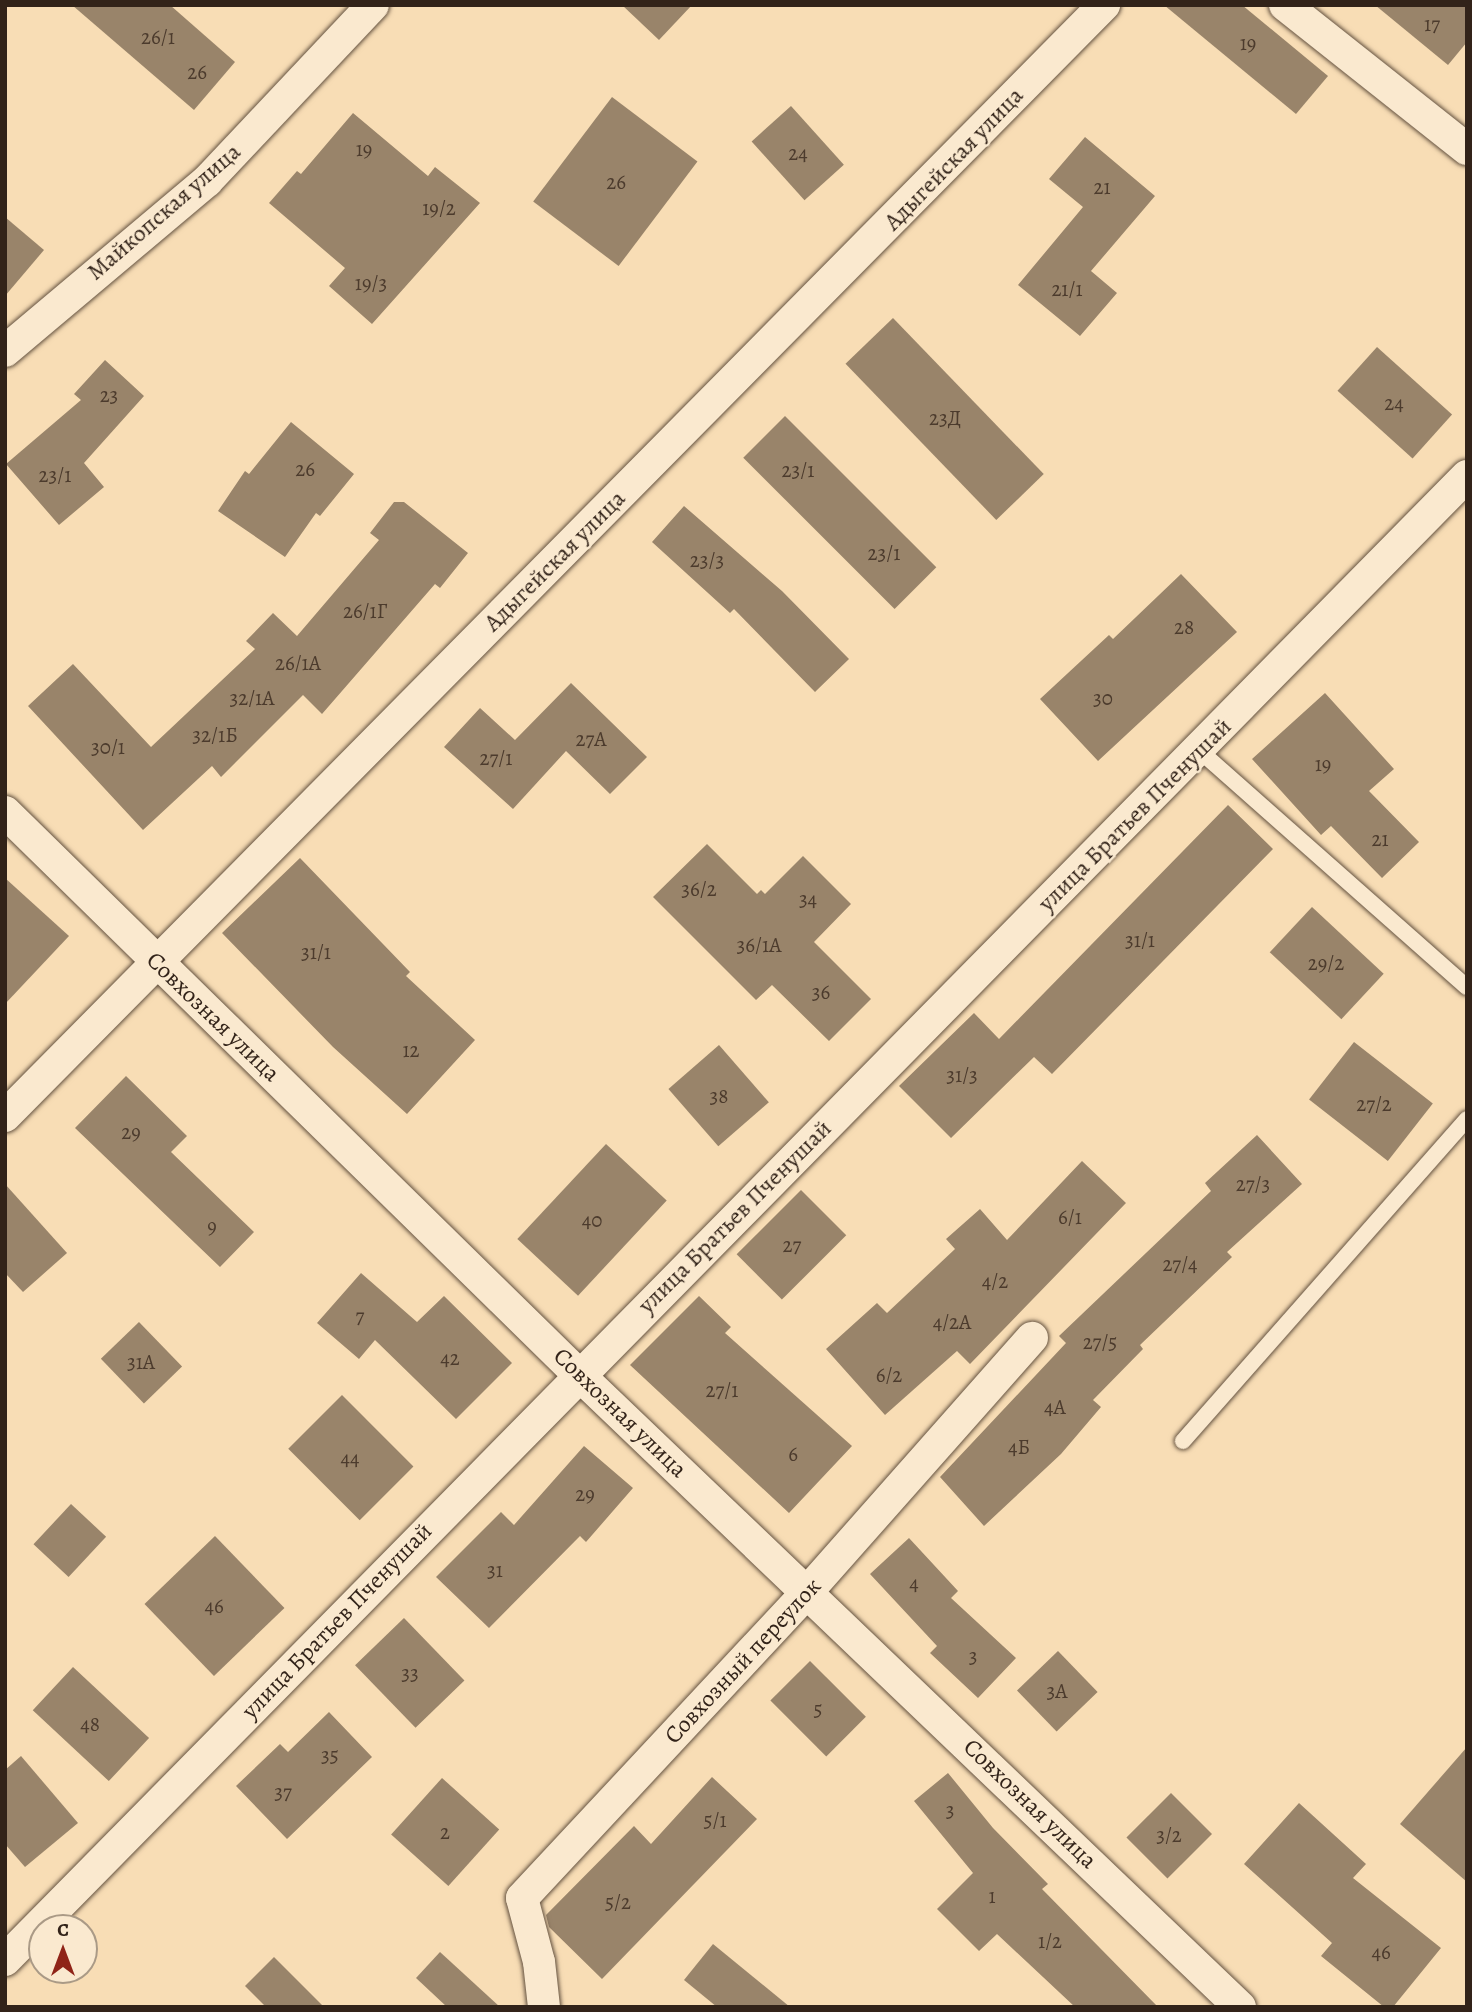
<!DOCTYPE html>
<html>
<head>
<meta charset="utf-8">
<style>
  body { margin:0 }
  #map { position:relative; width:1472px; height:2012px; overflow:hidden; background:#f8ddb5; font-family:Alegreya,serif }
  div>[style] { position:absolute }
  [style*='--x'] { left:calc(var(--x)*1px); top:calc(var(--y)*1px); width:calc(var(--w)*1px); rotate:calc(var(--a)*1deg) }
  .building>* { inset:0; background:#99846a; transform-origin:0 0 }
  .roads { filter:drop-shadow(0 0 2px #645240) drop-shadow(0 0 2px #645240) }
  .lane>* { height:16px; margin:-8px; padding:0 8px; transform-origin:8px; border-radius:8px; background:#fae9cf }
  .street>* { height:32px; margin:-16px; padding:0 16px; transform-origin:16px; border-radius:16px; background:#fae9cf }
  span { translate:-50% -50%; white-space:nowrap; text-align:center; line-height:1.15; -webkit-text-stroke:5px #fae9cf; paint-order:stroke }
  .number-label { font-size:21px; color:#4c3b2d }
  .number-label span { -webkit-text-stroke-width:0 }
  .street-label { font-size:24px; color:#322319 }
  .frame { position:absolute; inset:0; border:7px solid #322319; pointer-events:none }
  .north { position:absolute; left:28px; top:1914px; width:70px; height:70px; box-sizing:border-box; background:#fae9cf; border:2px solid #aa9a86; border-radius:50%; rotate:0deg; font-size:19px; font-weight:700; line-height:28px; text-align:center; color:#322319 }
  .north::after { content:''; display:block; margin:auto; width:24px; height:32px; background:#8f2418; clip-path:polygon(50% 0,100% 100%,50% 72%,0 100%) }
</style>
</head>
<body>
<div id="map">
  <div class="building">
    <i style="clip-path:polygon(72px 5px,170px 5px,235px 62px,194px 110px)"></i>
    <i style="clip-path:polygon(622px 5px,692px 5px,659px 40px)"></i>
    <i style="clip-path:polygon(1164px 5px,1242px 5px,1328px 76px,1296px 114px)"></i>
    <i style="clip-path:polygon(1375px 5px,1467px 5px,1467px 42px,1448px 65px)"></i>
    <i style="left:612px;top:97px;width:107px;height:131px;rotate:37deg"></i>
    <i style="left:791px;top:106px;width:79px;height:53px;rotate:48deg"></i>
    <i style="clip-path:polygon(353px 113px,428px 176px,435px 167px,480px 203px,372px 324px,329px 286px,345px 268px,269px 203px,297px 171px,301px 174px)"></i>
    <i style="clip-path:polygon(1085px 137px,1155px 196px,1091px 271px,1117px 293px,1080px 336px,1018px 285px,1083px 207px,1049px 179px)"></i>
    <i style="clip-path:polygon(5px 217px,44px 250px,5px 296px)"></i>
    <i style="left:893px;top:318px;width:217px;height:66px;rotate:46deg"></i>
    <i style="left:1377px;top:347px;width:101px;height:59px;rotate:42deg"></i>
    <i style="clip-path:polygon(105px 360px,144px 396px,84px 463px,104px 487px,59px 525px,6px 464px,81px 400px,74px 394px)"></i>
    <i style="left:785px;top:416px;width:214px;height:59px;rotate:45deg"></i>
    <i style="clip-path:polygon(291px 422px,354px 474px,320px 516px,316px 513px,285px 557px,218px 511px,245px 471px,249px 474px)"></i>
    <i style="clip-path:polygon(394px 502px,404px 502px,468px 553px,440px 588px,435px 584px,322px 714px,303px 695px,221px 777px,212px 766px,143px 830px,28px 706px,73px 664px,151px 747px,255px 649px,246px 641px,273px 613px,297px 636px,379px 540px,370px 533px)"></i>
    <i style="clip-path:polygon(684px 506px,782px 591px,849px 659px,815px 692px,734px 609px,730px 613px,652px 542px)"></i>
    <i style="clip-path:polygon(1181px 574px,1237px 632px,1098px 761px,1040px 699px,1109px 635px,1113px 639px)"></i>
    <i style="clip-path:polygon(571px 683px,647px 757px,610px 794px,566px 751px,513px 809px,444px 747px,480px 708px,515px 740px)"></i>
    <i style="clip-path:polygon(1325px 693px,1394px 769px,1369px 791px,1419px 842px,1382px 878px,1331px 826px,1321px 835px,1252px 759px)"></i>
    <i style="clip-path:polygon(1228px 805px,1273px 849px,1052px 1074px,1034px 1057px,951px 1138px,899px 1086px,974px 1013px,999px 1039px)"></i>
    <i style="clip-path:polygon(707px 844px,757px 894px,761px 890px,765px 894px,803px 856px,851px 904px,814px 942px,871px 999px,829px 1041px,772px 985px,756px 1000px,653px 897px)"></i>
    <i style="clip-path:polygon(300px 858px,410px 972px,406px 976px,475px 1040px,407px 1114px,333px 1047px,222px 933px)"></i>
    <i style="clip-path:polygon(5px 878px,69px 936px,5px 1004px)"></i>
    <i style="left:1312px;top:907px;width:98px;height:62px;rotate:43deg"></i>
    <i style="left:1354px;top:1042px;width:100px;height:73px;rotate:38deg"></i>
    <i style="left:719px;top:1045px;width:76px;height:67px;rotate:49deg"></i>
    <i style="clip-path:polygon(126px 1076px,187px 1136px,171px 1152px,254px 1232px,220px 1267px,75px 1128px)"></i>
    <i style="clip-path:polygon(1257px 1135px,1302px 1184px,1227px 1252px,1232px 1257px,1140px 1345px,1143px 1349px,1093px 1400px,1101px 1407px,1061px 1454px,984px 1526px,940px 1477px,1066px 1343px,1059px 1336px,1211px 1191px,1205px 1183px)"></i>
    <i style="left:606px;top:1144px;width:83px;height:130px;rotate:43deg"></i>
    <i style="clip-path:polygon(1082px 1161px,1126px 1203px,970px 1364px,957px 1351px,885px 1415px,826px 1349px,877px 1303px,887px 1313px,955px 1249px,946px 1239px,980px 1209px,1007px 1240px)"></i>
    <i style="clip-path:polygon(5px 1184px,67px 1253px,23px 1292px,5px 1273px)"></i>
    <i style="left:801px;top:1190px;width:64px;height:91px;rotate:45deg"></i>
    <i style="clip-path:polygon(361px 1273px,417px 1322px,444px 1296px,512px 1363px,456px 1419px,375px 1340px,359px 1359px,317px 1323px)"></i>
    <i style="clip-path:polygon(699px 1296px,731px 1327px,725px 1333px,852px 1446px,789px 1513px,630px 1365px)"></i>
    <i style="left:139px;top:1322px;width:62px;height:53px;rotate:46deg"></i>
    <i style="left:342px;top:1395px;width:101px;height:76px;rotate:45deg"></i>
    <i style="clip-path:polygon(584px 1446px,633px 1488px,586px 1542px,580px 1536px,489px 1628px,436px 1577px,501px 1512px,514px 1525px)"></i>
    <i style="left:71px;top:1504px;width:48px;height:55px;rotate:43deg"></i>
    <i style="left:215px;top:1536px;width:100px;height:98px;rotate:46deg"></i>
    <i style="clip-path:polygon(909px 1538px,958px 1591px,951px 1598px,1016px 1658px,978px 1698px,930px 1653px,937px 1646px,870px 1574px)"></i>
    <i style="left:404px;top:1618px;width:87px;height:68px;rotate:46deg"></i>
    <i style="left:1058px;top:1651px;width:57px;height:57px;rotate:46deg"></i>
    <i style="left:810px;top:1661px;width:79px;height:56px;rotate:45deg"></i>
    <i style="left:73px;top:1667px;width:104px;height:59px;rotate:43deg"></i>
    <i style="clip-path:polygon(329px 1712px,372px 1757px,287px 1839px,236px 1786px,280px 1744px,288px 1752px)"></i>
    <i style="clip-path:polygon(1467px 1747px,1467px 1882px,1400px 1824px)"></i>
    <i style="clip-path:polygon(21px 1756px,78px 1823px,25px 1867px,5px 1844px,5px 1770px)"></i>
    <i style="clip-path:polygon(948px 1773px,993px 1828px,1048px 1884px,1042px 1889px,1158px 2007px,1075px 2007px,997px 1934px,979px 1951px,937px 1909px,973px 1873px,914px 1801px)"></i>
    <i style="clip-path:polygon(712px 1777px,757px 1819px,602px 1979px,549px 1927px,546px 1915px,634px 1826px,651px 1844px)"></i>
    <i style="left:442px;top:1778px;width:77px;height:76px;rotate:42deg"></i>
    <i style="left:1171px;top:1793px;width:58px;height:63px;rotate:45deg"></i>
    <i style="clip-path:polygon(1299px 1803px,1366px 1864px,1353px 1878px,1441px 1948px,1393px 2007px,1384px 2007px,1321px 1956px,1332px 1943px,1244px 1864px)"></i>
    <i style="clip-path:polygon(713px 1944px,790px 2007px,717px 2007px,684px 1980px)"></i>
    <i style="clip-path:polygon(440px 1952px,500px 2007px,447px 2007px,416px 1978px)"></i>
    <i style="clip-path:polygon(274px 1957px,324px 2007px,266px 2007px,245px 1986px)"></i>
  </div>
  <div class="roads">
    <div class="lane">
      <i style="--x:1200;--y:751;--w:356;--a:41.5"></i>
      <i style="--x:1183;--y:1441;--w:429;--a:-48.6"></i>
    </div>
    <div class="street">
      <i style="--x:1285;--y:5;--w:232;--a:38.4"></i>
      <i style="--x:5;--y:351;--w:264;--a:-40.1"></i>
      <i style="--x:207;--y:181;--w:242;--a:-46.7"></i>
      <i style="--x:5;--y:812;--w:803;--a:44.44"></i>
      <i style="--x:578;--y:1374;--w:916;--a:43.72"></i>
      <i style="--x:5;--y:1116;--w:1563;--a:-45.31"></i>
      <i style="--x:5;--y:1960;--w:2083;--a:-45.43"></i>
      <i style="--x:544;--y:2007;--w:45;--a:-96.3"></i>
      <i style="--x:539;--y:1962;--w:66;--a:-104.9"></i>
      <i style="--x:522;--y:1898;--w:420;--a:-47"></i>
      <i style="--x:808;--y:1591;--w:338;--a:-48.5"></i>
    </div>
  </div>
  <div class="number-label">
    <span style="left:1432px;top:24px">17</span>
    <span style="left:158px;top:37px">26/1</span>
    <span style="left:1248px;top:43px">19</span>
    <span style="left:197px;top:72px">26</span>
    <span style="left:364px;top:149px">19</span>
    <span style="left:798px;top:153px">24</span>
    <span style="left:616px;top:182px">26</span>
    <span style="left:1102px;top:187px">21</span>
    <span style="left:439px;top:208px">19/2</span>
    <span style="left:371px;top:283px">19/3</span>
    <span style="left:1067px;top:289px">21/1</span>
    <span style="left:109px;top:395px">23</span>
    <span style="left:1394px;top:403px">24</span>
    <span style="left:945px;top:418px">23Д</span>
    <span style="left:305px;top:469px">26</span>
    <span style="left:798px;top:470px">23/1</span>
    <span style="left:55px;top:475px">23/1</span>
    <span style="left:884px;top:553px">23/1</span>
    <span style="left:707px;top:560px">23/3</span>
    <span style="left:365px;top:611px">26/1Г</span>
    <span style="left:1184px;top:627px">28</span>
    <span style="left:298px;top:663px">26/1А</span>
    <span style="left:252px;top:698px">32/1А</span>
    <span style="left:1103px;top:698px">30</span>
    <span style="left:215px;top:735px">32/1Б</span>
    <span style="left:591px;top:739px">27А</span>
    <span style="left:108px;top:747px">30/1</span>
    <span style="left:496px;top:758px">27/1</span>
    <span style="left:1323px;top:764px">19</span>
    <span style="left:1380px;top:839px">21</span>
    <span style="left:699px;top:889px">36/2</span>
    <span style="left:808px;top:899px">34</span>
    <span style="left:1140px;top:940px">31/1</span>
    <span style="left:759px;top:945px">36/1А</span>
    <span style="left:316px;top:952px">31/1</span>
    <span style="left:1326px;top:963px">29/2</span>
    <span style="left:821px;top:992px">36</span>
    <span style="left:411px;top:1050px">12</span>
    <span style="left:962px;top:1075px">31/3</span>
    <span style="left:719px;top:1096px">38</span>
    <span style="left:1374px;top:1104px">27/2</span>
    <span style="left:131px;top:1132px">29</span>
    <span style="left:1253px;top:1184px">27/3</span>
    <span style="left:1070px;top:1217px">6/1</span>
    <span style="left:592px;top:1220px">40</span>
    <span style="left:212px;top:1226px">9</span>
    <span style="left:792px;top:1245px">27</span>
    <span style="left:1180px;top:1264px">27/4</span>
    <span style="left:995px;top:1281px">4/2</span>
    <span style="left:360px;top:1316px">7</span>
    <span style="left:952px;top:1322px">4/2А</span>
    <span style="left:1100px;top:1342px">27/5</span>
    <span style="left:450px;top:1358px">42</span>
    <span style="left:141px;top:1362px">31А</span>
    <span style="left:889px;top:1375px">6/2</span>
    <span style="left:722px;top:1390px">27/1</span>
    <span style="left:1055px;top:1407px">4А</span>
    <span style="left:1019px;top:1447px">4Б</span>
    <span style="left:793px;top:1454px">6</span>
    <span style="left:350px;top:1458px">44</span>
    <span style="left:585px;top:1494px">29</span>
    <span style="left:495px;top:1570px">31</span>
    <span style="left:914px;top:1583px">4</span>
    <span style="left:214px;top:1606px">46</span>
    <span style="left:973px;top:1656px">3</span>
    <span style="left:410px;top:1673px">33</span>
    <span style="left:1057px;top:1691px">3А</span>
    <span style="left:818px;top:1709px">5</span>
    <span style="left:90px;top:1724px">48</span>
    <span style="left:330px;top:1755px">35</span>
    <span style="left:283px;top:1792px">37</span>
    <span style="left:950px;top:1810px">3</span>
    <span style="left:715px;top:1820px">5/1</span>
    <span style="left:445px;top:1832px">2</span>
    <span style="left:1169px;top:1835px">3/2</span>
    <span style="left:992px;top:1896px">1</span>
    <span style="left:618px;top:1902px">5/2</span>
    <span style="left:1050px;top:1941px">1/2</span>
    <span style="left:1381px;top:1952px">46</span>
  </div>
  <div class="street-label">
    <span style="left:954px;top:159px;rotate:-46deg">Адыгейская улица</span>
    <span style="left:164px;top:212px;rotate:-41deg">Майкопская улица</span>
    <span style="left:555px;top:561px;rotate:-45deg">Адыгейская улица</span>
    <span style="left:1135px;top:815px;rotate:-45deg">улица Братьев Пченушай</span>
    <span style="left:213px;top:1017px;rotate:44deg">Совхозная улица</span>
    <span style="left:735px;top:1217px;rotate:-45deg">улица Братьев Пченушай</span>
    <span style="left:620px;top:1413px;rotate:44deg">Совхозная улица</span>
    <span style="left:337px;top:1621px;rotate:-46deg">улица Братьев Пченушай</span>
    <span style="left:743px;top:1661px;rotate:-47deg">Совхозный переулок</span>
    <span style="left:1030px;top:1804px;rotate:44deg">Совхозная улица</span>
  </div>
  <div class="frame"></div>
  <div class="north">С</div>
</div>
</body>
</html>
